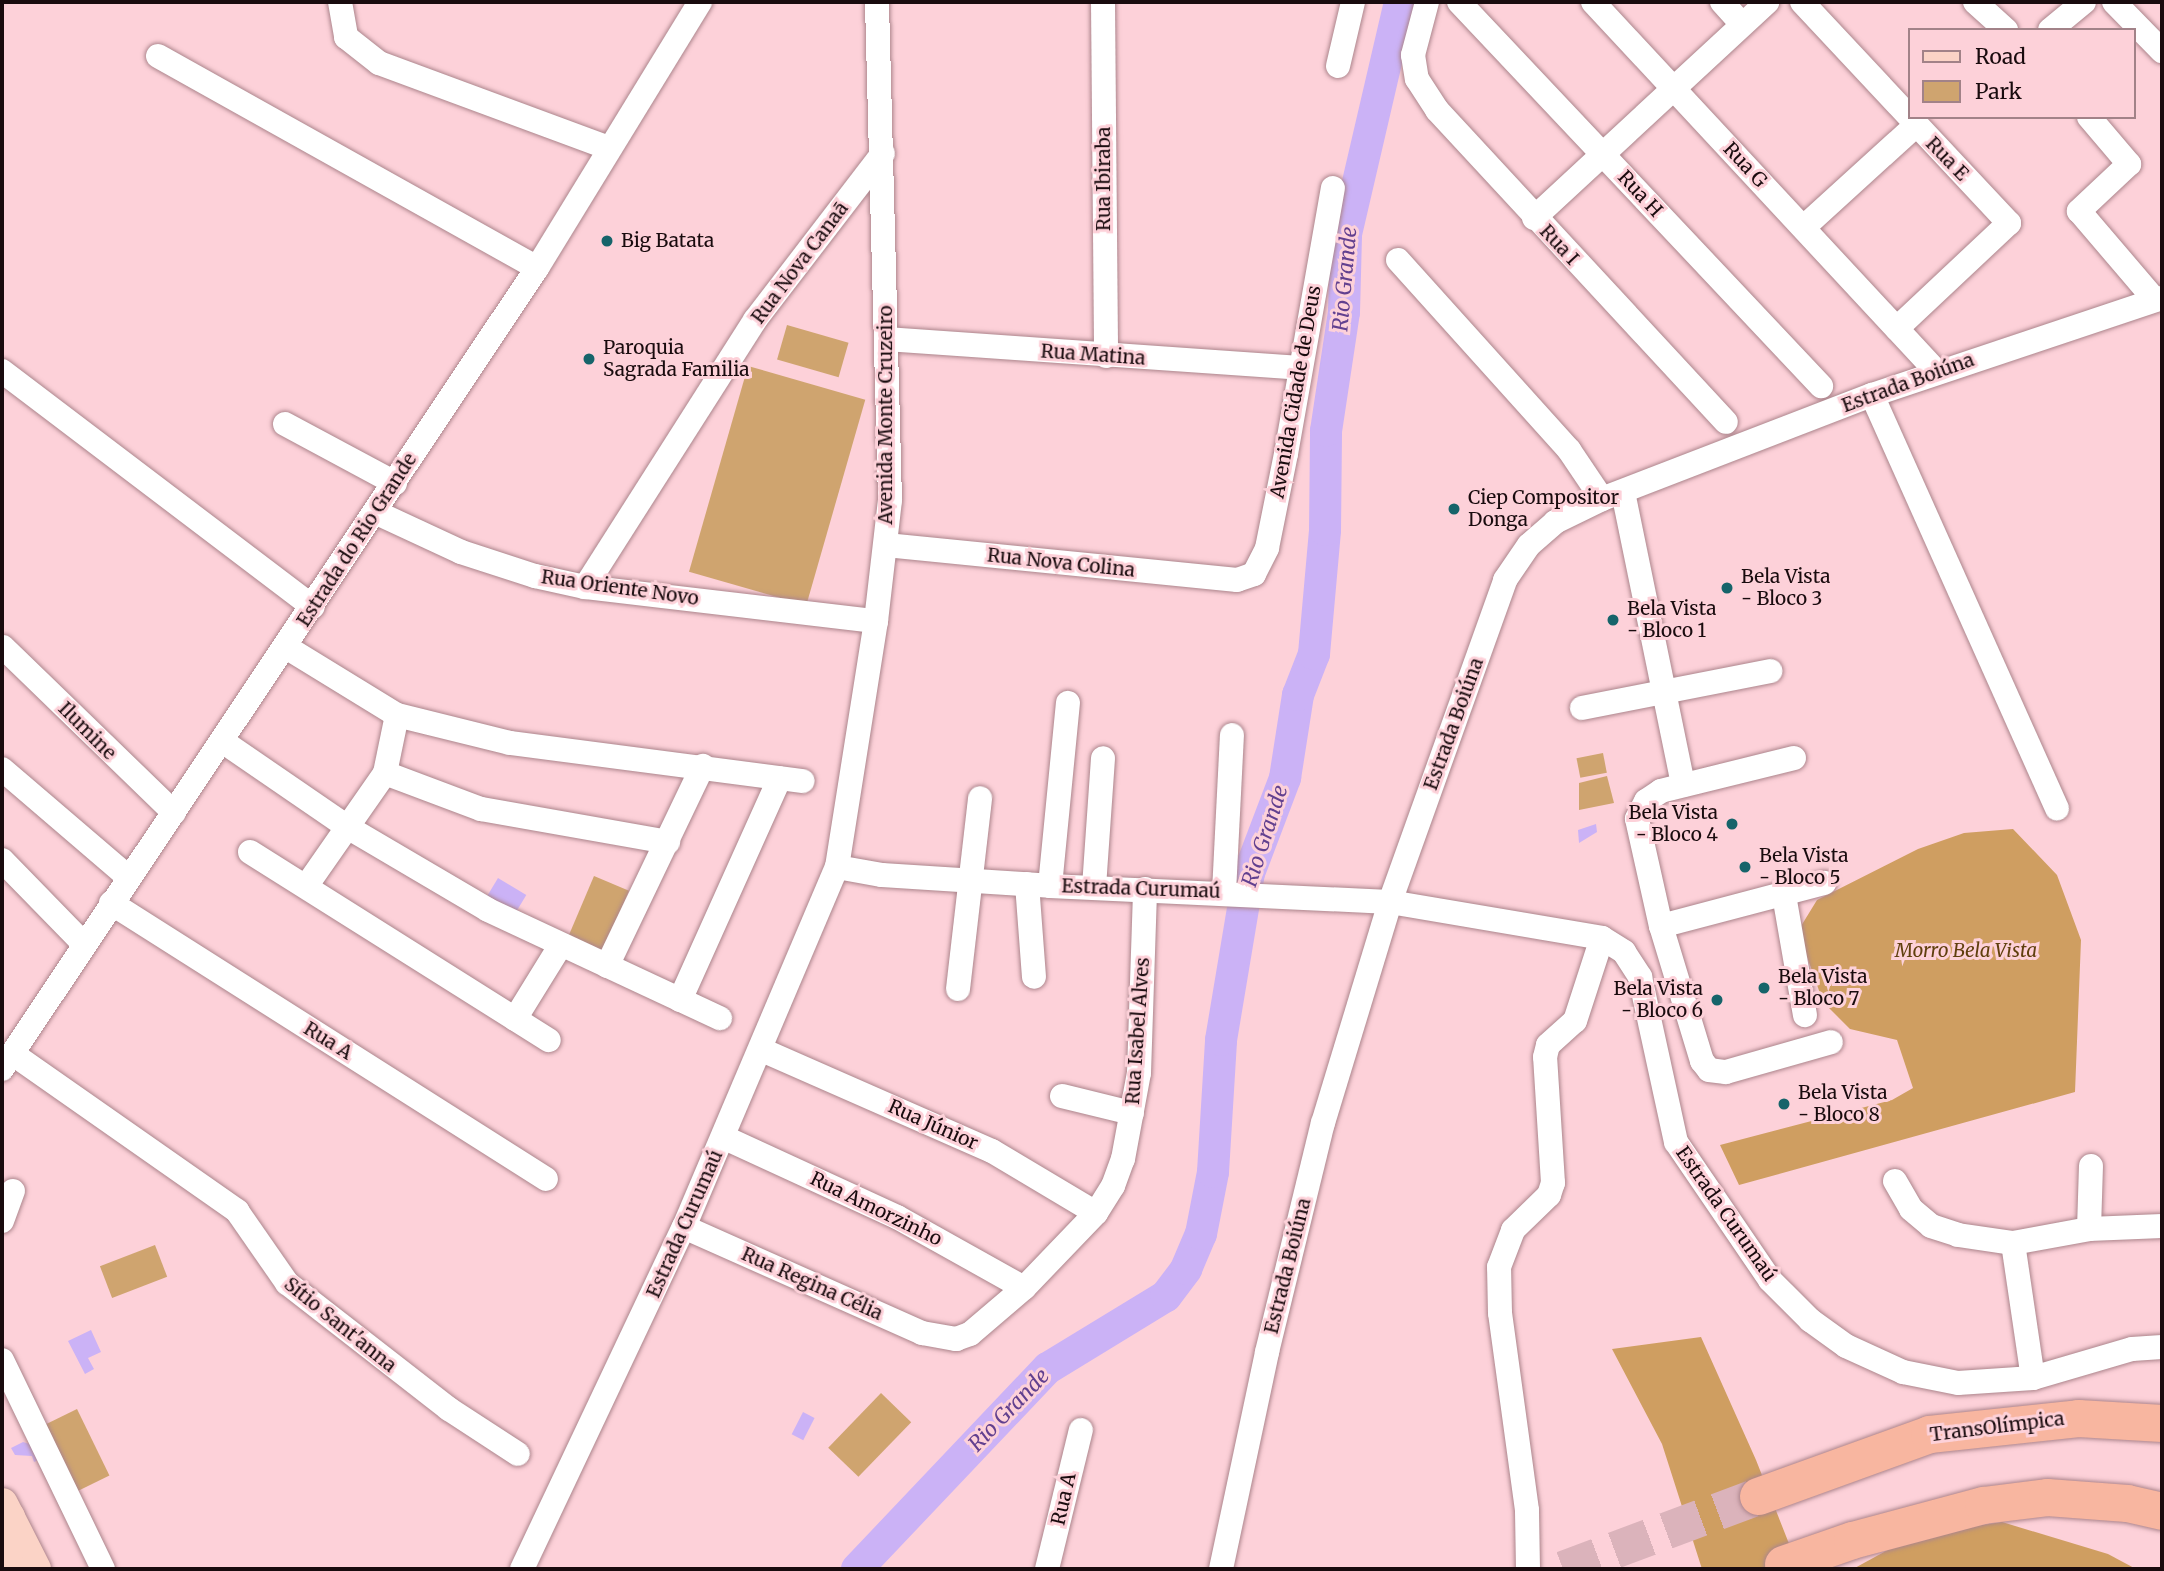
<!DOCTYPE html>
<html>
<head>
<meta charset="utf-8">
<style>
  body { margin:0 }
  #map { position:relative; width:2164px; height:1571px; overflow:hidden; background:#fdd1d9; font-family:Merriweather,serif }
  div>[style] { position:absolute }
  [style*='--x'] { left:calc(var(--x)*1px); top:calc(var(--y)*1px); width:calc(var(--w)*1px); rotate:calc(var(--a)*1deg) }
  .green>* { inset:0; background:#cfa46f; transform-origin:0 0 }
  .forest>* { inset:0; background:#cf9e61 }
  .water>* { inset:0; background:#cbb2f6; transform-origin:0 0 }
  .river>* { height:32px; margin:-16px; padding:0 16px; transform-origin:16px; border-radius:16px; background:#cbb2f6 }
  .highway-tunnel>* { height:37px; margin-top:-18.5px; transform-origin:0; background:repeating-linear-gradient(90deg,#dbb3bb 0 37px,transparent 0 55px) }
  .roads { filter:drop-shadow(0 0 2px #ac858c) drop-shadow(0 0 2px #ac858c) }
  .minor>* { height:24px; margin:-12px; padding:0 12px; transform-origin:12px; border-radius:12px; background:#fff }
  .major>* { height:32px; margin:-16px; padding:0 16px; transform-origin:16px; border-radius:16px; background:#fbd3c6 }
  .highway>* { height:37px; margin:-18.5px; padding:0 18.5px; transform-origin:18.5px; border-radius:18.5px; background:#f8b6a0 }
  .dots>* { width:19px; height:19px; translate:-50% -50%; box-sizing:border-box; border:4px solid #fdd1d9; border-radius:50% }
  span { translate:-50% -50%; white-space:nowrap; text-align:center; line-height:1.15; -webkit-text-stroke:6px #fdd1d9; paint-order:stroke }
  .street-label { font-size:19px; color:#190b0e }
  .poi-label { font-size:19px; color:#190b0e }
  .left { translate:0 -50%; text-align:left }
  .right { translate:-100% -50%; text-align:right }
  .park-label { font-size:19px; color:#603f0e; font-style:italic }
  .water-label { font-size:21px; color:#62408f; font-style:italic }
  .frame { position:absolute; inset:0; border:4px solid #190b0e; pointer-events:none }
  .legend { position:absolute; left:1908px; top:28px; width:228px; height:91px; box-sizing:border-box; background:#fdd1d9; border:2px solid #a28288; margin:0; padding:9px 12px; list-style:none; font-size:21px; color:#190b0e }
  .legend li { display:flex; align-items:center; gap:14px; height:35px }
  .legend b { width:35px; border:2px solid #a28288 }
</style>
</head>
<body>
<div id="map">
  <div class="green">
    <i style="left:787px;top:325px;width:64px;height:36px;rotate:16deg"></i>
    <i style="left:748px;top:366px;width:122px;height:214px;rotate:16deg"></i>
    <i style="left:1603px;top:753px;width:20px;height:27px;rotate:79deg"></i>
    <i style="clip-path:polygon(1607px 776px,1614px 803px,1579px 810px,1579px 783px)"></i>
    <i style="left:594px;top:876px;width:38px;height:66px;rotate:23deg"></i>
    <i style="left:155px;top:1245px;width:34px;height:59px;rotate:69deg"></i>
    <i style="left:881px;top:1393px;width:42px;height:76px;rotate:44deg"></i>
    <i style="left:77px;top:1409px;width:74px;height:42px;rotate:64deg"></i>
  </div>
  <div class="forest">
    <i style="clip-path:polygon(2013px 829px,2057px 875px,2081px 940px,2075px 1092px,1739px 1185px,1720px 1145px,1892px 1100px,1913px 1088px,1897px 1040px,1850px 1029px,1823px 1002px,1798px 931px,1817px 900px,1918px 849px,1964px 833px)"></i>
    <i style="clip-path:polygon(1701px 1337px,1756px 1460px,1799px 1569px,1702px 1569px,1662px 1444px,1612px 1349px)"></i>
    <i style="clip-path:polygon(2002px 1522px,2108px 1554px,2136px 1569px,1853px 1569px,1915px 1535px)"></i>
  </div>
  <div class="water">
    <i style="clip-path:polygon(1596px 824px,1597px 832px,1579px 843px,1578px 830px)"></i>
    <i style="left:498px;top:878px;width:33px;height:21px;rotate:31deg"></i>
    <i style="clip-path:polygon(91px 1330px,101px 1352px,88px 1358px,94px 1369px,85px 1374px,68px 1341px)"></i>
    <i style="left:803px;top:1412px;width:13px;height:25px;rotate:27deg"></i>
    <i style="clip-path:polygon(23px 1442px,36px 1446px,43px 1458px,34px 1462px,32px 1456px,15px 1455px,11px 1448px)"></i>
  </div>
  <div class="river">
    <i style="--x:857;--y:1569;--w:277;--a:-46.5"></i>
    <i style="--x:1048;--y:1368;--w:138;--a:-31.4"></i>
    <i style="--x:1166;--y:1296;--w:34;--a:-53"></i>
    <i style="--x:1186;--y:1269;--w:38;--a:-67"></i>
    <i style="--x:1201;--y:1234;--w:63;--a:-79"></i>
    <i style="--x:1213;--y:1172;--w:132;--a:-86.5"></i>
    <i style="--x:1221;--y:1040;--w:169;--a:-80.5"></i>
    <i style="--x:1249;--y:873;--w:102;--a:-69.2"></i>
    <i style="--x:1285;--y:778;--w:84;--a:-81.1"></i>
    <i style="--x:1298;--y:695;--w:44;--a:-68.7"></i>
    <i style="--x:1314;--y:654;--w:124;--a:-84.9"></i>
    <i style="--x:1325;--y:530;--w:99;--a:-89.4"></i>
    <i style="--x:1326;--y:431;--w:120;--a:-81.4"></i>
    <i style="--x:1344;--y:312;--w:78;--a:-88.5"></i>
    <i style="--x:1346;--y:234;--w:238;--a:-76.9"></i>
  </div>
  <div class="highway-tunnel">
    <i style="--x:1563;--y:1569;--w:208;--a:-20.5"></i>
  </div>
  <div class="roads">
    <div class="minor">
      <i style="--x:340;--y:2;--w:36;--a:80"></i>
      <i style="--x:346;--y:37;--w:42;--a:38.2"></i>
      <i style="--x:379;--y:63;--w:245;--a:20.3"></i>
      <i style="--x:1103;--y:2;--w:354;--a:89.5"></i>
      <i style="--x:1427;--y:2;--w:55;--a:104.8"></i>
      <i style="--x:1413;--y:55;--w:24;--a:81"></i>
      <i style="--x:1417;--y:79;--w:37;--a:57"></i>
      <i style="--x:1437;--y:110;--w:425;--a:47.2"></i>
      <i style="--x:1459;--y:2;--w:528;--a:46.69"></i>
      <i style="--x:1593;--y:2;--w:505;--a:47.09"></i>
      <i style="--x:1722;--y:2;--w:30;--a:48"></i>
      <i style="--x:1802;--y:2;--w:303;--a:46.9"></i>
      <i style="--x:2009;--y:223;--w:154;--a:136.8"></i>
      <i style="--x:1975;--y:2;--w:42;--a:42.1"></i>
      <i style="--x:2114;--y:2;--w:69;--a:45.6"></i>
      <i style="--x:2050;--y:30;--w:44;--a:-39.5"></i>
      <i style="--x:158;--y:56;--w:434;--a:29.2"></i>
      <i style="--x:1338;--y:66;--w:66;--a:-76.8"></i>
      <i style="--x:2089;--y:117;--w:62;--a:49.6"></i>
      <i style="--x:2129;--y:164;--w:69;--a:136.8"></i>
      <i style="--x:2079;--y:211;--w:117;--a:49.5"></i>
      <i style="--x:1534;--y:218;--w:318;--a:-42.8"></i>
      <i style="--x:1804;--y:227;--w:150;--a:-42.3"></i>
      <i style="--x:1398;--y:260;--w:256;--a:48"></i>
      <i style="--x:1569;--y:450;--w:59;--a:56"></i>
      <i style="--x:887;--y:339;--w:413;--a:4"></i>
      <i style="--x:2;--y:371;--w:390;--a:37.2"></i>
      <i style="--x:1872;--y:395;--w:453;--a:65.9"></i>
      <i style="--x:285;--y:424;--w:125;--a:28.2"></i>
      <i style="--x:1623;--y:492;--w:299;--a:78.4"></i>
      <i style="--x:375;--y:512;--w:95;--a:24.9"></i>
      <i style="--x:461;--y:552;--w:78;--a:18"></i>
      <i style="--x:535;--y:576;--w:51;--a:12.4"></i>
      <i style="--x:585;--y:587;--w:293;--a:6.7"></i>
      <i style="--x:886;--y:545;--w:353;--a:5.7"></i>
      <i style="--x:1237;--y:580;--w:18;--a:-19"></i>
      <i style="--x:1254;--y:574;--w:29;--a:-63"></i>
      <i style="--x:1267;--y:548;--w:96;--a:-78.6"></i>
      <i style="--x:1286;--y:454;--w:270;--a:-80"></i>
      <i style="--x:585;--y:587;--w:317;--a:-57.5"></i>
      <i style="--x:755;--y:320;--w:210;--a:-52.5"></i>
      <i style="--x:3;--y:647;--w:238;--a:44.1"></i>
      <i style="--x:286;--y:647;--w:130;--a:31.5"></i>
      <i style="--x:397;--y:715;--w:116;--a:13.9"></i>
      <i style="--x:510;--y:743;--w:295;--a:7.4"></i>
      <i style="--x:1582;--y:708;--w:192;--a:-11.1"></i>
      <i style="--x:222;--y:741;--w:154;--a:34.4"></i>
      <i style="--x:349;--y:828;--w:161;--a:30.5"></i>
      <i style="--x:488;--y:910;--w:256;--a:25"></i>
      <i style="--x:1794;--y:758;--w:137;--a:166.1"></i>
      <i style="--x:1661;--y:791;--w:18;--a:146"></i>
      <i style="--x:1646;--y:801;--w:20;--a:117"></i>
      <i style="--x:1637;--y:819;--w:110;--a:77.4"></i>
      <i style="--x:1661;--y:926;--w:141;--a:73.1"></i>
      <i style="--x:1702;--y:1061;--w:11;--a:52"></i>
      <i style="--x:1709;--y:1070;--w:17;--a:7"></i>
      <i style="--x:1726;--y:1072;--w:109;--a:-15.9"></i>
      <i style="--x:2;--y:769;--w:167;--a:40.6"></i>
      <i style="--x:385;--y:773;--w:103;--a:20.6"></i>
      <i style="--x:481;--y:809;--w:190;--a:10"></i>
      <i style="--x:250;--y:852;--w:353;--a:32.2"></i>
      <i style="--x:2;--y:860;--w:116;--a:45.7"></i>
      <i style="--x:837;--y:867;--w:46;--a:10.1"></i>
      <i style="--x:882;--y:875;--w:168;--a:3.7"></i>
      <i style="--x:1050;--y:886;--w:340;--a:2.7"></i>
      <i style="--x:1390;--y:902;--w:215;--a:9.6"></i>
      <i style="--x:1602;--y:938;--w:26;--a:32"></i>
      <i style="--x:1624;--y:952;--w:30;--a:57"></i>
      <i style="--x:1640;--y:977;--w:169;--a:77.7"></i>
      <i style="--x:1676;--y:1142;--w:167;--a:55.7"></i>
      <i style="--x:1770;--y:1280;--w:57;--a:45"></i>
      <i style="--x:1810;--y:1320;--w:44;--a:35.8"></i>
      <i style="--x:1846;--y:1346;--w:63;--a:24.5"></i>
      <i style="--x:1903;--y:1372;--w:56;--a:11.3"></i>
      <i style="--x:1958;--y:1383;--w:75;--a:-3.8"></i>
      <i style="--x:2033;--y:1378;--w:103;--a:-16.3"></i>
      <i style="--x:2132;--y:1349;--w:30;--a:-4"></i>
      <i style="--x:1027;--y:884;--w:93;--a:85.7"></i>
      <i style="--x:307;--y:885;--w:136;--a:-55.1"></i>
      <i style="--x:385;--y:773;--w:59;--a:-78.3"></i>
      <i style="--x:1050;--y:886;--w:184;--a:-84.4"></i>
      <i style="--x:1094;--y:887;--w:129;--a:-86"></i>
      <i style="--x:1224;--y:892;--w:157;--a:-87.1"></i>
      <i style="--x:1784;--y:895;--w:122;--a:80.1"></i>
      <i style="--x:111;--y:903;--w:515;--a:32.39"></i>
      <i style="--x:1661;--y:926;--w:169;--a:-14.8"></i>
      <i style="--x:607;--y:966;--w:222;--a:-64.4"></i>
      <i style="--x:958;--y:989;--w:192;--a:-83.4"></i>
      <i style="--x:680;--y:1000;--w:243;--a:-65.8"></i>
      <i style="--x:515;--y:1019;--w:86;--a:-58.3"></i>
      <i style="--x:762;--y:1050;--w:251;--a:23.7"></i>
      <i style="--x:992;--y:1151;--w:121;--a:30.8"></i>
      <i style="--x:13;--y:1054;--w:274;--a:35"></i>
      <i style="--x:237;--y:1211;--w:88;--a:55.2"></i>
      <i style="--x:287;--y:1283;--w:205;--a:37.9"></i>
      <i style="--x:449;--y:1409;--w:82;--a:33.1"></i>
      <i style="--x:2;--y:1069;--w:963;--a:-56.26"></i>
      <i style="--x:537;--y:268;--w:312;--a:-58.5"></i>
      <i style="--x:1062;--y:1096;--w:72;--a:13.7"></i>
      <i style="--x:723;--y:1137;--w:192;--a:24.7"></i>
      <i style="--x:897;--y:1217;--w:145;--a:29.2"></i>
      <i style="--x:1895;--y:1181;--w:32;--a:60"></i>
      <i style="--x:1911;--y:1209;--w:26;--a:40"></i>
      <i style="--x:1931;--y:1226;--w:28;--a:18"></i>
      <i style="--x:1958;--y:1235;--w:56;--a:8.3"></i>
      <i style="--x:2013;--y:1243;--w:77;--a:-10.4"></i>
      <i style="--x:2089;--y:1229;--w:73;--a:-2.4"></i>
      <i style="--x:2;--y:1221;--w:32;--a:-70"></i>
      <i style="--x:684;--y:1227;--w:261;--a:24"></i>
      <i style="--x:922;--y:1333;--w:35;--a:10"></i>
      <i style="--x:956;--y:1339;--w:15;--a:-20"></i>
      <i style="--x:970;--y:1334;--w:71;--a:-40.4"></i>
      <i style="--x:1024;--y:1288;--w:104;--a:-46.2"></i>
      <i style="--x:1096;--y:1213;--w:32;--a:-58"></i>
      <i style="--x:1113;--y:1186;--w:29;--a:-70"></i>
      <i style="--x:1123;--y:1159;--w:87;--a:-79.5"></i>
      <i style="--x:1139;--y:1073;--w:184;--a:-88.1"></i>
      <i style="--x:2089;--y:1229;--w:63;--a:-88.2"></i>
      <i style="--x:2013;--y:1243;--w:136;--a:81.6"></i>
      <i style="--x:2;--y:1360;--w:232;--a:64.2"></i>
      <i style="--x:522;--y:1569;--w:378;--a:-64.7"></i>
      <i style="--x:684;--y:1227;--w:391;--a:-67"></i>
      <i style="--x:837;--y:867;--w:249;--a:-81"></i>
      <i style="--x:876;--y:621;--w:122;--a:-83.4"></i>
      <i style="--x:890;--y:500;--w:498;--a:-91.5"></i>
      <i style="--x:1047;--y:1569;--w:143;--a:-76.3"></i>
      <i style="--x:1221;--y:1569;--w:222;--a:-78"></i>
      <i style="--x:1267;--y:1352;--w:236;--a:-76.3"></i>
      <i style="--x:1323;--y:1123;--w:231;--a:-73.1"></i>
      <i style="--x:1390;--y:902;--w:342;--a:-70.3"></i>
      <i style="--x:1505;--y:580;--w:42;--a:-55.6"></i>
      <i style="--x:1529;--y:545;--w:35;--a:-41"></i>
      <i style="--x:1555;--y:522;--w:52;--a:-26.1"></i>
      <i style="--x:1602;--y:499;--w:289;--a:-21.1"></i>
      <i style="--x:1872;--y:395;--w:306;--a:-18.5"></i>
      <i style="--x:1528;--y:1569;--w:59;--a:-91"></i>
      <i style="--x:1527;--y:1510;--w:199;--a:-97.8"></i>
      <i style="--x:1500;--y:1313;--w:46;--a:-91.2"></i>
      <i style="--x:1499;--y:1267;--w:40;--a:-69"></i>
      <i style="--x:1513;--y:1230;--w:50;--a:-44.2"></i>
      <i style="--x:1549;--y:1195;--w:13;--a:-72"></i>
      <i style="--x:1553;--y:1183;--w:126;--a:-93.6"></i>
      <i style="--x:1545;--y:1057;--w:12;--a:-76"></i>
      <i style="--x:1548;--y:1045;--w:36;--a:-42"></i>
      <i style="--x:1575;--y:1021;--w:87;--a:-72"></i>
    </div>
    <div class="major">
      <i style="--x:2;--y:1504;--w:73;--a:63.1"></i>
      <i style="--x:2;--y:1566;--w:18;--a:-68"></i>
      <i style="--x:9;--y:1549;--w:32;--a:-90"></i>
    </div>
    <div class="highway">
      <i style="--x:1758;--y:1496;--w:182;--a:-19.9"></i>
      <i style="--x:1929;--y:1434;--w:150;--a:-6.1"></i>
      <i style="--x:2078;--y:1418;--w:84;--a:3.4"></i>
      <i style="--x:1783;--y:1564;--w:73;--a:-19.2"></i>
      <i style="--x:1852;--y:1540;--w:136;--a:-15"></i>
      <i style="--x:1983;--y:1505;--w:64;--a:-7.1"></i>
      <i style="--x:2047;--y:1497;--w:80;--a:4.3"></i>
      <i style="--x:2127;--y:1503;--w:36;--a:13"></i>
    </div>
  </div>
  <div class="dots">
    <i style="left:607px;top:241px;background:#16646a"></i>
    <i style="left:589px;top:359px;background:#16646a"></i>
    <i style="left:1454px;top:509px;background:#16646a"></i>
    <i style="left:1727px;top:588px;background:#16646a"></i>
    <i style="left:1613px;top:620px;background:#16646a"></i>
    <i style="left:1732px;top:824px;background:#16646a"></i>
    <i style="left:1745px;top:867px;background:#16646a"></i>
    <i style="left:1764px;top:988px;background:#16646a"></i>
    <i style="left:1717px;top:1000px;background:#16646a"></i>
    <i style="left:1784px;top:1104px;background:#16646a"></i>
  </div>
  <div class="street-label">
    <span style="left:1947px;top:159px;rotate:46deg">Rua E</span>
    <span style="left:1745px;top:165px;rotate:47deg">Rua G</span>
    <span style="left:1104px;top:179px;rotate:-90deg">Rua Ibiraba</span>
    <span style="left:1640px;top:194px;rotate:47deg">Rua H</span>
    <span style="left:1559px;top:245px;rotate:47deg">Rua I</span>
    <span style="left:800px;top:263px;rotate:-53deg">Rua Nova Canaã</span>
    <span style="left:1093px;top:355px;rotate:4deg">Rua Matina</span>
    <span style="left:1908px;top:383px;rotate:-20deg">Estrada Boiúna</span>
    <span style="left:1296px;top:392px;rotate:-80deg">Avenida Cidade de Deus</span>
    <span style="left:886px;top:415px;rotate:-90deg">Avenida Monte Cruzeiro</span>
    <span style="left:357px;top:540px;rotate:-57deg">Estrada do Rio Grande</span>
    <span style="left:1061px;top:563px;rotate:6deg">Rua Nova Colina</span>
    <span style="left:620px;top:588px;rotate:8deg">Rua Oriente Novo</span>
    <span style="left:1454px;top:724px;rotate:-70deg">Estrada Boiúna</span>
    <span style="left:87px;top:731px;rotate:45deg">Ilumine</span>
    <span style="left:1141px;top:889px;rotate:2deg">Estrada Curumaú</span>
    <span style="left:1138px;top:1031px;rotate:-86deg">Rua Isabel Alves</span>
    <span style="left:328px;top:1041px;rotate:32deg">Rua A</span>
    <span style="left:933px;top:1125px;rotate:24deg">Rua Júnior</span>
    <span style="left:876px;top:1209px;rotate:26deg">Rua Amorzinho</span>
    <span style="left:1726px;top:1214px;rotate:55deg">Estrada Curumaú</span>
    <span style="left:685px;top:1224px;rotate:-66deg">Estrada Curumaú</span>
    <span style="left:1288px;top:1266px;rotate:-76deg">Estrada Boiúna</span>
    <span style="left:812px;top:1284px;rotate:24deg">Rua Regina Célia</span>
    <span style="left:340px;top:1325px;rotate:39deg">Sítio Sant'anna</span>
    <span style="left:1997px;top:1427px;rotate:-7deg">TransOlímpica</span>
    <span style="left:1064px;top:1499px;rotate:-77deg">Rua A</span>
  </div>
  <div class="poi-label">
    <span class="left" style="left:621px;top:241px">Big Batata</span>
    <span class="left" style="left:603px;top:359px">Paroquia<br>Sagrada Familia</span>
    <span class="left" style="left:1468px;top:509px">Ciep Compositor<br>Donga</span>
    <span class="left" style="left:1741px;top:588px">Bela Vista<br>- Bloco 3</span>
    <span class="left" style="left:1627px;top:620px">Bela Vista<br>- Bloco 1</span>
    <span class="right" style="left:1718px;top:824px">Bela Vista<br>- Bloco 4</span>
    <span class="left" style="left:1759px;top:867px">Bela Vista<br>- Bloco 5</span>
    <span class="left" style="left:1778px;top:988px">Bela Vista<br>- Bloco 7</span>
    <span class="right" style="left:1703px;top:1000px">Bela Vista<br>- Bloco 6</span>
    <span class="left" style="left:1798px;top:1104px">Bela Vista<br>- Bloco 8</span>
  </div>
  <div class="park-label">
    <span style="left:1966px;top:951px">Morro Bela Vista</span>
  </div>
  <div class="water-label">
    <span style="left:1345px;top:279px;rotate:-85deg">Rio Grande</span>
    <span style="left:1265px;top:836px;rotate:-72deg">Rio Grande</span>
    <span style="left:1009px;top:1410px;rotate:-46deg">Rio Grande</span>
  </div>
  <div class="frame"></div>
  <ul class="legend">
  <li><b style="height:9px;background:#fbd3c6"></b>Road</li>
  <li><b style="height:19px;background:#cfa46f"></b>Park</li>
  </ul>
</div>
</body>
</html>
